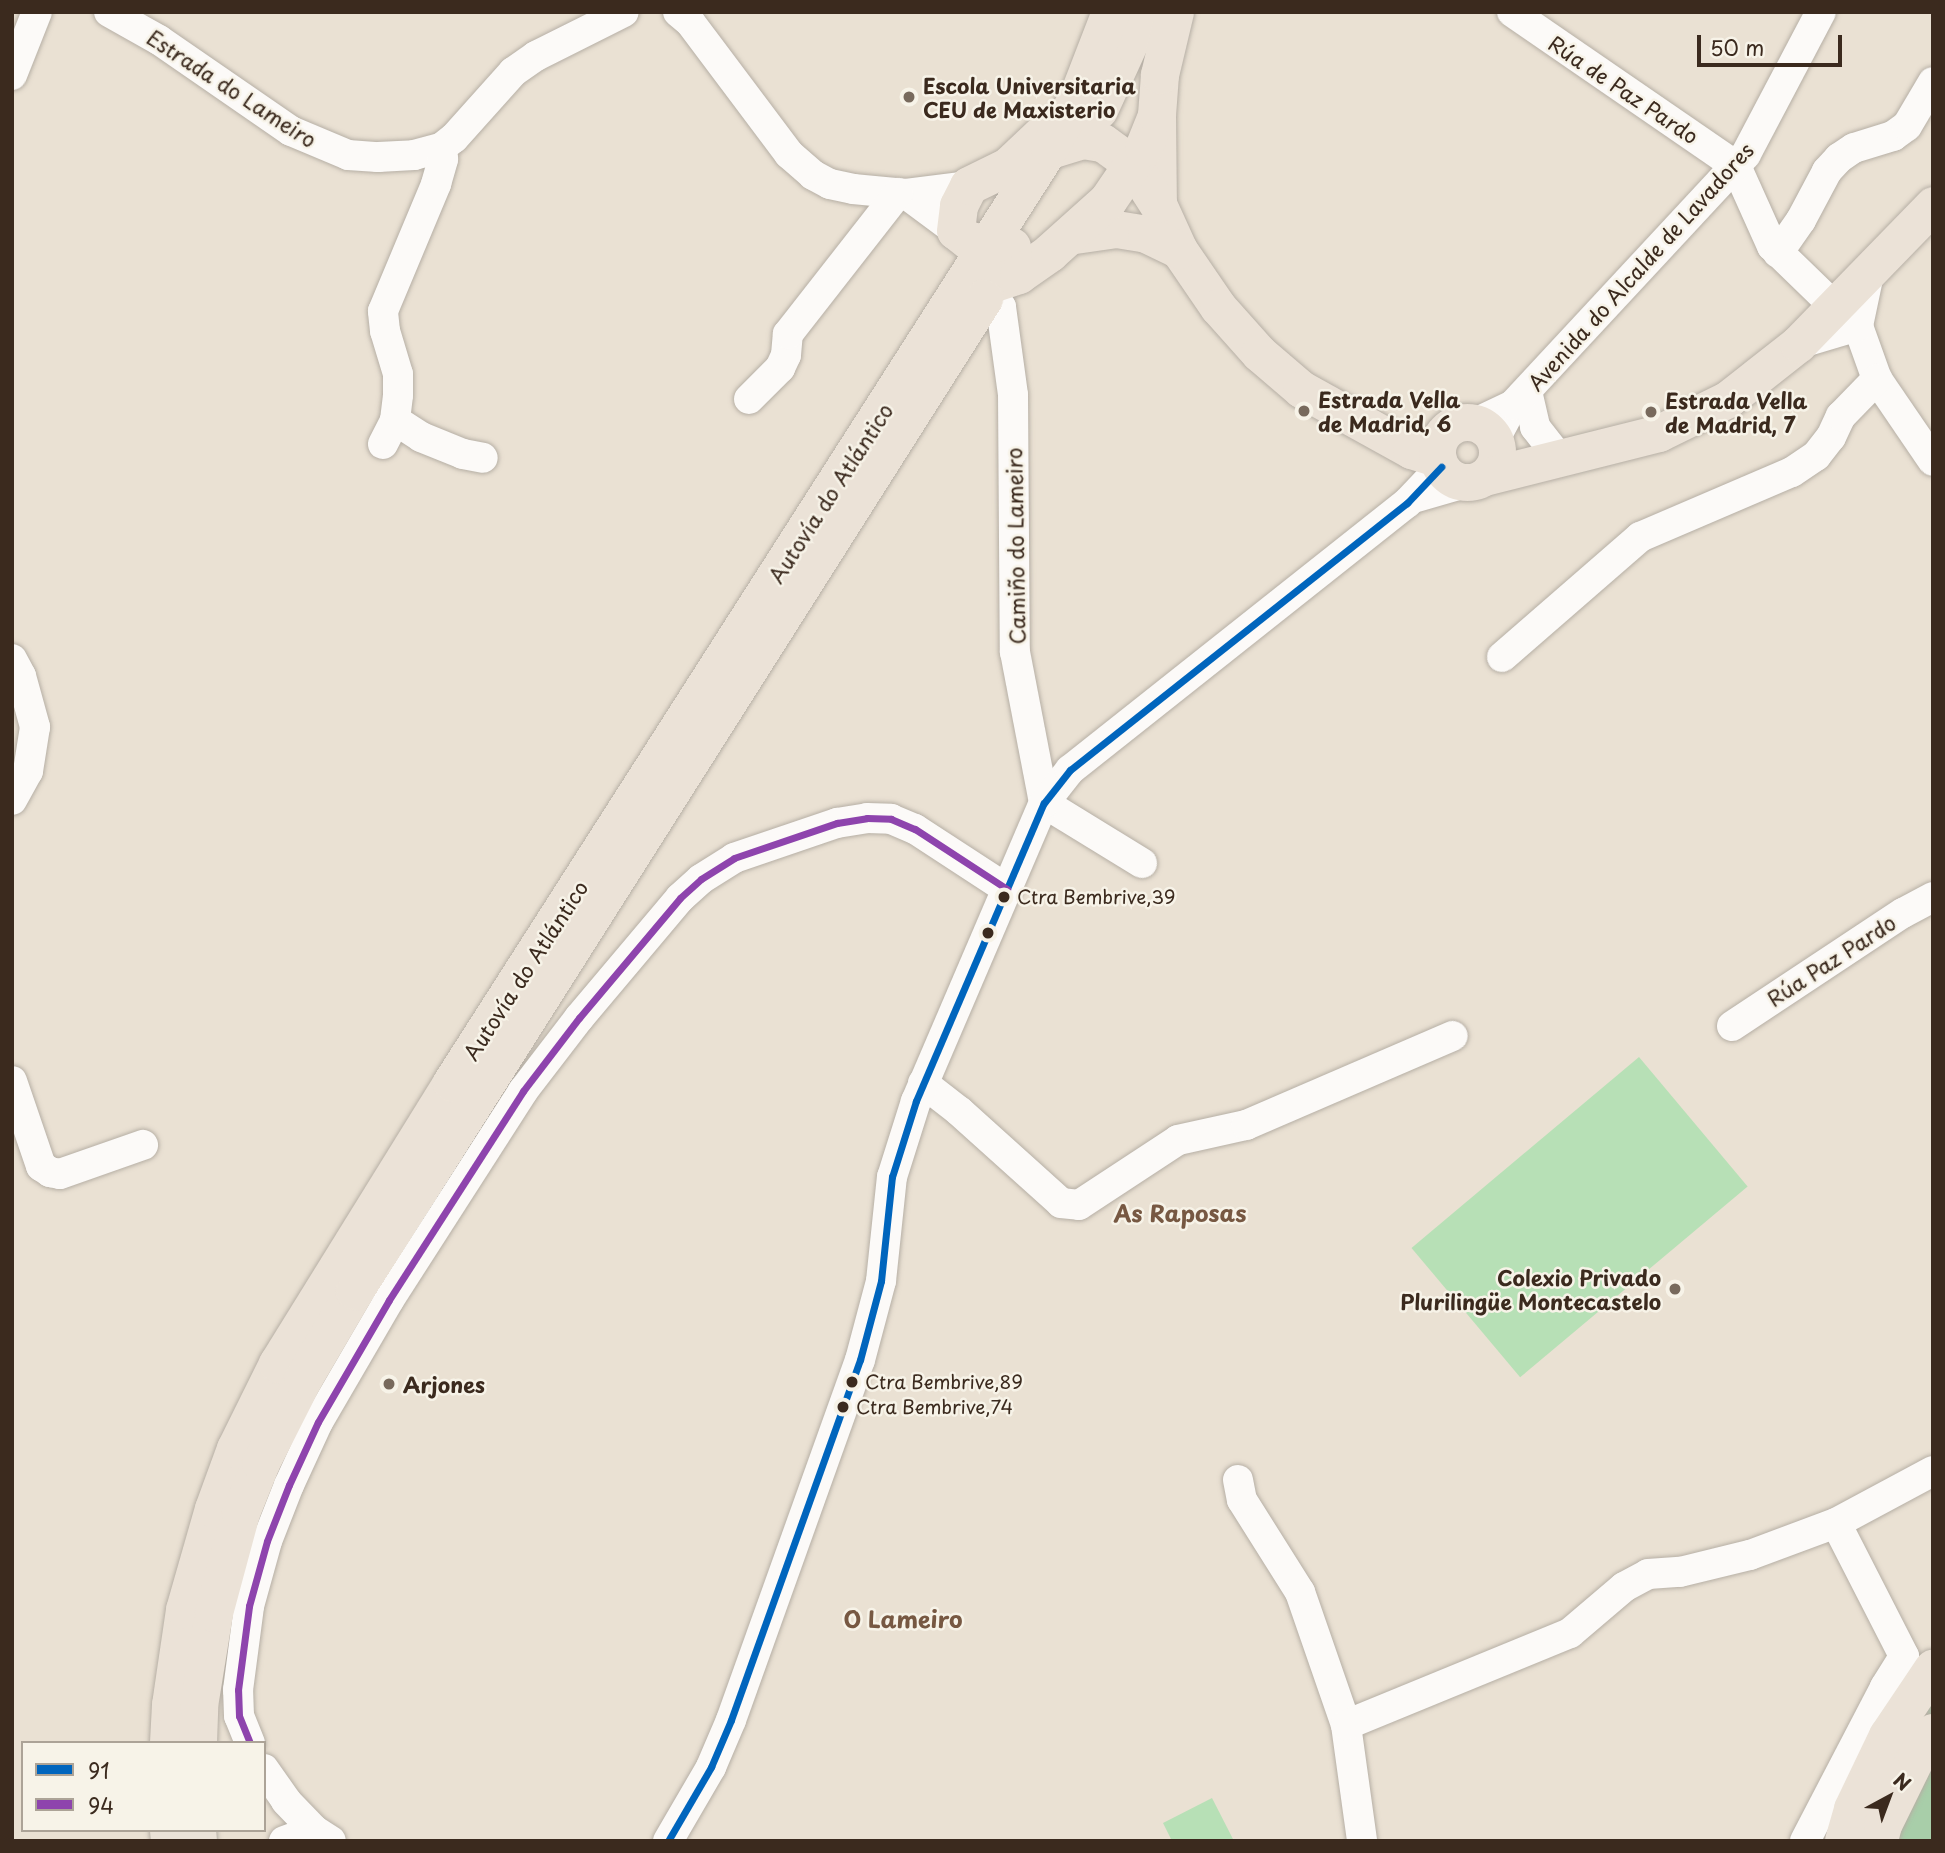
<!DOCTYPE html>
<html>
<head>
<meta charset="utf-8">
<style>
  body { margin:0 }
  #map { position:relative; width:1945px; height:1853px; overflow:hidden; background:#eae1d3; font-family:"Playpen Sans",sans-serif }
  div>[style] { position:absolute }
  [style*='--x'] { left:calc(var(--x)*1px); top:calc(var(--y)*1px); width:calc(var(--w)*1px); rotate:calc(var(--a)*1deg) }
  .green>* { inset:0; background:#b7e0b6; transform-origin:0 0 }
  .forest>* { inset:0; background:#a8cea9 }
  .roads { filter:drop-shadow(0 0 2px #b6afa5) drop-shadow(0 0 2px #b6afa5) }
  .minor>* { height:30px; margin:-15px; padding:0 15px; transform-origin:15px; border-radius:15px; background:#fcfaf8 }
  .major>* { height:37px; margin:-18.5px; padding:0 18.5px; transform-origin:18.5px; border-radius:18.5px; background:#ebe2d7 }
  .major>.ring { margin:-18.5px; padding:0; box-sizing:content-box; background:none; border:37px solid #ebe2d7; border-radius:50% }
  .highway>* { height:38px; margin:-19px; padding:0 19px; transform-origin:19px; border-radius:19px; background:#ebe2d7 }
  .bus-1>* { height:7px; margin:-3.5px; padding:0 3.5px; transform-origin:3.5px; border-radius:3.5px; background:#0065bd }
  .bus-2>* { height:7px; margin:-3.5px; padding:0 3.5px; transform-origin:3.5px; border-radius:3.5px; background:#8e44ad }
  .dots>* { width:19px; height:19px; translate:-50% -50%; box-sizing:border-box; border:4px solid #f7f3e8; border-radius:50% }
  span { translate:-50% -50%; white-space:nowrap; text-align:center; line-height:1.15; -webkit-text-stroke:5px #f7f3e8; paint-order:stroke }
  .bus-label { font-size:19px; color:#3b2a1e }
  .left { translate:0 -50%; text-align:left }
  .poi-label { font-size:21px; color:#3b2a1e; font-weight:700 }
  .right { translate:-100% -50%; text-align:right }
  .street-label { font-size:21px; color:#3b2a1e }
  .neighbourhood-label { font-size:23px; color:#775842; font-weight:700 }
  .frame { position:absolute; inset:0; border:14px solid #3b2a1e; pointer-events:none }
  .legend { position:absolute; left:21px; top:1741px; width:245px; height:91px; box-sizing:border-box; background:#f7f3e8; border:2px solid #aca397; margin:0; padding:9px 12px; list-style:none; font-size:21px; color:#3b2a1e }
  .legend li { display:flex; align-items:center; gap:14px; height:35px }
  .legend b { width:35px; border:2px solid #aca397 }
  .north { position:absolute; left:1854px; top:1762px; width:70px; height:70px; -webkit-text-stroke:5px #f7f3e8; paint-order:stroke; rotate:41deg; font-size:19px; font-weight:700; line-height:28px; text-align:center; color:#3b2a1e }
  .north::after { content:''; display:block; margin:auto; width:24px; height:32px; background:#3b2a1e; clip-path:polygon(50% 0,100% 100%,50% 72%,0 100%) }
  .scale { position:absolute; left:1697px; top:35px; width:145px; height:32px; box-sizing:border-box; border:4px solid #3b2a1e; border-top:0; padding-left:9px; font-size:21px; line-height:24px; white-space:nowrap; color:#3b2a1e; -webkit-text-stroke:5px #f7f3e8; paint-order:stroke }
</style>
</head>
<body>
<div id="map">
  <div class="green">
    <i style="left:1639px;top:1057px;width:169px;height:297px;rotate:50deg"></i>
    <i style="clip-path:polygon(1212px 1798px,1234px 1841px,1172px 1841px,1163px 1823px)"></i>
  </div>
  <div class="forest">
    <i style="clip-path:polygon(1933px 1676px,1933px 1841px,1847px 1841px)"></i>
  </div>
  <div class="roads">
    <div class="minor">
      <i style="--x:109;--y:12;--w:57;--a:29.2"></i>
      <i style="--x:159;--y:40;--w:160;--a:34.6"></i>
      <i style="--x:291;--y:131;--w:62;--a:22.8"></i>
      <i style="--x:348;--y:155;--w:30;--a:4"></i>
      <i style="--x:378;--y:157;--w:36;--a:-3"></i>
      <i style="--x:414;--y:155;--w:28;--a:-15"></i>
      <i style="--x:441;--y:148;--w:16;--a:-38"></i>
      <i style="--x:454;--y:138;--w:89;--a:-48.2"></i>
      <i style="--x:513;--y:72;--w:28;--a:-35"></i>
      <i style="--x:536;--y:56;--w:98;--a:-26.6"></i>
      <i style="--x:678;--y:12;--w:16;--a:40"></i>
      <i style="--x:690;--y:22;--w:165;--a:53.1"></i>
      <i style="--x:789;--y:154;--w:32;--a:41"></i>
      <i style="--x:813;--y:175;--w:19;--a:28"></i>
      <i style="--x:830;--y:184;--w:24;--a:12"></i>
      <i style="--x:853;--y:189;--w:53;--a:5.4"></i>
      <i style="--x:906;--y:194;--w:64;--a:-7.2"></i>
      <i style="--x:1512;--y:12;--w:272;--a:34.5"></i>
      <i style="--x:1736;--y:166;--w:88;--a:65.8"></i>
      <i style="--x:1772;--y:246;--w:88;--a:44.1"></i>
      <i style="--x:12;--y:75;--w:68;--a:-68.4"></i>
      <i style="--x:906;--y:194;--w:62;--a:36.5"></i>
      <i style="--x:1778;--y:253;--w:40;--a:-55.1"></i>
      <i style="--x:1801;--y:220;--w:55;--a:-62"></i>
      <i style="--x:1827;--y:171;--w:18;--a:-47"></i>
      <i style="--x:1839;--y:158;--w:18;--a:-34"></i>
      <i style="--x:1854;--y:148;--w:41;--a:-17.1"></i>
      <i style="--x:1893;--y:136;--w:17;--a:-36"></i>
      <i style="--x:1907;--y:126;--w:51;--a:-59.4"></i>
      <i style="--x:988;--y:293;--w:19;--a:47"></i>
      <i style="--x:1001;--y:307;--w:89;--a:82.2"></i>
      <i style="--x:1013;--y:395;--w:257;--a:89.6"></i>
      <i style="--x:1015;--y:652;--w:154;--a:79.1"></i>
      <i style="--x:1044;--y:803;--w:115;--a:31.5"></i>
      <i style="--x:1858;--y:326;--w:56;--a:70.3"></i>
      <i style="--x:1877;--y:379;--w:99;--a:55.7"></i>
      <i style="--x:1798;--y:344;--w:63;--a:-16.7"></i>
      <i style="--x:1858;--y:326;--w:58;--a:-78.1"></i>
      <i style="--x:1527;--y:391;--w:37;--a:77"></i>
      <i style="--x:1535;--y:427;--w:29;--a:52"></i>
      <i style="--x:749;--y:399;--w:44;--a:-45"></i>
      <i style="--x:780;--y:368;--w:14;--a:-65"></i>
      <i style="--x:786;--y:355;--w:21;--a:-85"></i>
      <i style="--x:788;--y:334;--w:179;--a:-52"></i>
      <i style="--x:395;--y:420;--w:31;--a:33"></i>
      <i style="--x:421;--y:437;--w:45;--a:22"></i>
      <i style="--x:463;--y:454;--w:20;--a:11"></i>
      <i style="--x:1475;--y:423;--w:42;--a:-25.3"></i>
      <i style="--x:1495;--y:439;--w:38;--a:-62"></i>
      <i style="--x:1513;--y:405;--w:342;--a:-47.1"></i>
      <i style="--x:1746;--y:154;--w:161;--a:-62.2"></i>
      <i style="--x:383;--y:444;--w:27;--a:-63"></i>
      <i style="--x:395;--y:420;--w:25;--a:-83"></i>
      <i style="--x:398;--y:395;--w:21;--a:-90"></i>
      <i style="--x:398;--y:374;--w:45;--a:-106.8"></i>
      <i style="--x:385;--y:331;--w:20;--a:-96"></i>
      <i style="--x:383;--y:311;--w:138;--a:-67.3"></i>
      <i style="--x:436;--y:184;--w:26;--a:-74"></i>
      <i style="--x:443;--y:159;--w:11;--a:-100"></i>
      <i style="--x:1413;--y:498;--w:54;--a:-16.1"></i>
      <i style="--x:1502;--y:657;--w:183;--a:-41"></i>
      <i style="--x:1640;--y:537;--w:165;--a:-23.2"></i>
      <i style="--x:1792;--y:472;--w:29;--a:-34"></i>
      <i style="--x:1816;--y:456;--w:24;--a:-52"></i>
      <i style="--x:1831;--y:437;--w:23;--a:-65"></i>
      <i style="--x:1841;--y:416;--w:52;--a:-45.8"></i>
      <i style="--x:12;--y:659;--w:19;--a:62"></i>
      <i style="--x:21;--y:676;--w:53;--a:74.6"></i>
      <i style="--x:35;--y:727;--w:45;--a:99"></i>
      <i style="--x:28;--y:771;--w:33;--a:119"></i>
      <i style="--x:1732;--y:1026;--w:205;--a:-33.5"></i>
      <i style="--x:1903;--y:913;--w:34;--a:-28"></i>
      <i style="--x:12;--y:1081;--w:90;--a:71.2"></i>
      <i style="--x:41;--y:1166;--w:11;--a:34"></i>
      <i style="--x:50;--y:1172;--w:10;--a:11"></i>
      <i style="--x:60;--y:1174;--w:88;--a:-19.3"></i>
      <i style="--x:923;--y:1083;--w:46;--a:37.9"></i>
      <i style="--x:959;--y:1111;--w:137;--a:42"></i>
      <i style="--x:1061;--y:1203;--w:18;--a:6"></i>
      <i style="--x:1079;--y:1205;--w:118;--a:-33.3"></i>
      <i style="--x:1178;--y:1140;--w:70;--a:-12.4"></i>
      <i style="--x:1246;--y:1125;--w:225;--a:-23.3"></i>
      <i style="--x:1238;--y:1480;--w:20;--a:79"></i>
      <i style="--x:1242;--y:1500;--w:109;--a:57.8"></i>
      <i style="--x:1300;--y:1592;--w:141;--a:70.9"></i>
      <i style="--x:1346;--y:1725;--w:117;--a:82.1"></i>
      <i style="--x:1346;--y:1725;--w:242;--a:-22.3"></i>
      <i style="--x:1570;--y:1633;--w:71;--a:-40.4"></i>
      <i style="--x:1624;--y:1587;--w:27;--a:-28"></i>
      <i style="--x:1648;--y:1574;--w:32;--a:-4"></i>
      <i style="--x:1680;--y:1572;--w:72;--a:-13.7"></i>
      <i style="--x:1750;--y:1555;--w:92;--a:-20.4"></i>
      <i style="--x:1836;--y:1523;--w:110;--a:-28.2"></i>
      <i style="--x:250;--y:1743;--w:29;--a:-112"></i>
      <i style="--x:239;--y:1716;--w:26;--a:-92"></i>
      <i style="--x:238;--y:1690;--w:85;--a:-82.5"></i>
      <i style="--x:249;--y:1606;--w:67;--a:-74.5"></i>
      <i style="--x:267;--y:1541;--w:60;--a:-68.6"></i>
      <i style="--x:289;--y:1485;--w:69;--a:-65.3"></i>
      <i style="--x:318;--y:1422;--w:141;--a:-59.8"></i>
      <i style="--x:389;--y:1300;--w:248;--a:-57.3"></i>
      <i style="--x:523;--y:1091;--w:92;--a:-52.5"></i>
      <i style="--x:579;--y:1018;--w:157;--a:-49.9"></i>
      <i style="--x:680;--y:898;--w:28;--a:-42"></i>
      <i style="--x:701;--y:879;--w:39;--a:-32"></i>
      <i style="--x:734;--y:858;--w:109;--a:-18.8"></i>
      <i style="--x:837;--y:823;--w:30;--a:-9"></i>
      <i style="--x:867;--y:818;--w:24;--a:2"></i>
      <i style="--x:891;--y:819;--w:26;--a:23"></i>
      <i style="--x:915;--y:829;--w:110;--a:33.1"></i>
      <i style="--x:264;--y:1769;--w:39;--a:55"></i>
      <i style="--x:286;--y:1801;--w:40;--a:46"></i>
      <i style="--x:314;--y:1830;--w:20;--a:33"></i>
      <i style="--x:284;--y:1841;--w:32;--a:-20"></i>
      <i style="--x:668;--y:1841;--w:86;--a:-59.8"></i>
      <i style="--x:711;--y:1767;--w:51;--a:-66.9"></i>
      <i style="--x:731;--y:1720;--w:382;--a:-70.3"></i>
      <i style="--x:860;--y:1360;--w:82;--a:-75.1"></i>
      <i style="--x:881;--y:1281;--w:105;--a:-84"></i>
      <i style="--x:892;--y:1177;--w:80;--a:-72.5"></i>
      <i style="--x:916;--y:1101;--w:324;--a:-66.8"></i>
      <i style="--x:1044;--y:803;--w:42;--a:-51.8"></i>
      <i style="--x:1070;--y:770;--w:430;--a:-38.4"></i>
      <i style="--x:1407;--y:503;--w:50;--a:-46.6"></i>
      <i style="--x:1805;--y:1841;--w:174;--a:-62.5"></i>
      <i style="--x:1885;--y:1687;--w:36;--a:-58"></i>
      <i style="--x:1904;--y:1656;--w:149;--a:-117.1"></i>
    </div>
    <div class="major">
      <i style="--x:1157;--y:115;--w:89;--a:89.4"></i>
      <i style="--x:1158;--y:204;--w:51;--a:65.5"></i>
      <i style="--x:1179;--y:250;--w:69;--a:55.6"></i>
      <i style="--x:1218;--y:307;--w:62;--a:48.3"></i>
      <i style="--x:1259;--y:353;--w:55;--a:40.6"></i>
      <i style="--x:1301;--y:389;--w:126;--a:29"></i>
      <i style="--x:1411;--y:450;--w:28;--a:17"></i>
      <i style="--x:1068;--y:236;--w:49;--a:-8.3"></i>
      <i style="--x:1116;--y:229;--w:30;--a:9"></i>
      <i style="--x:1146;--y:234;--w:37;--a:26"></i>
      <i class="ring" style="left:1437px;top:422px;width:23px;height:23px"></i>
      <i style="--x:1484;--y:477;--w:180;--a:-14.1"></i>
      <i style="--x:1659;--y:433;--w:77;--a:-26.2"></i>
      <i style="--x:1728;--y:399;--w:89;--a:-38.2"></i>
      <i style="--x:1798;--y:344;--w:194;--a:-45.8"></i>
    </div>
    <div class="highway">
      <i style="--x:1099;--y:110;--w:75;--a:-65.5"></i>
      <i style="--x:1130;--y:42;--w:32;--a:-72"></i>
      <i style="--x:1034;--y:155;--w:51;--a:-17"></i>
      <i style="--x:1083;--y:140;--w:20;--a:9"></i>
      <i style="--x:1103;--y:143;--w:37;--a:36"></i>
      <i style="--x:1133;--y:165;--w:46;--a:57.3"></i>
      <i style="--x:1012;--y:247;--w:43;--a:-172.1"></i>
      <i style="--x:969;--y:241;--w:16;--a:-142"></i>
      <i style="--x:956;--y:231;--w:25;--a:-83"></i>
      <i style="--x:959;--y:206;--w:22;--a:-63"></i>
      <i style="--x:969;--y:186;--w:43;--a:-26"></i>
      <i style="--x:1008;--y:167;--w:48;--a:-43.3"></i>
      <i style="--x:995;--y:283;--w:25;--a:-18"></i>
      <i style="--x:1019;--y:275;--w:38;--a:-35"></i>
      <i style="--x:1050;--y:253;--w:78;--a:-41.9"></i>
      <i style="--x:1108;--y:201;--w:64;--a:-55.8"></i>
      <i style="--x:1144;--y:148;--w:35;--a:-68"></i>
      <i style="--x:1157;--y:115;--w:40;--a:-85.7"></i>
      <i style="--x:1160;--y:75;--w:65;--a:-76.6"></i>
      <i style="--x:169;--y:1743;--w:38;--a:-87"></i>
      <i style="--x:171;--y:1705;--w:96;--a:-81.6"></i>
      <i style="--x:185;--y:1610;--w:105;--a:-74"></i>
      <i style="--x:214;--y:1509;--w:64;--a:-69.9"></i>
      <i style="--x:236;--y:1449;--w:95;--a:-63.7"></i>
      <i style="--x:278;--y:1364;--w:331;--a:-58.2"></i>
      <i style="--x:452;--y:1083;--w:1110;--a:-57.4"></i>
      <i style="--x:1050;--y:148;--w:60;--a:-61.3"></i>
      <i style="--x:1079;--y:95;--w:89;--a:-68.9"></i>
      <i style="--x:198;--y:1743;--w:37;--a:-88"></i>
      <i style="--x:199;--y:1706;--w:94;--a:-80.8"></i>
      <i style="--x:214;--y:1613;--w:104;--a:-74.9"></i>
      <i style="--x:241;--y:1513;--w:54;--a:-68.2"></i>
      <i style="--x:261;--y:1463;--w:93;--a:-63.2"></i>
      <i style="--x:303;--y:1380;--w:103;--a:-59.7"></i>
      <i style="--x:355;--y:1291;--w:1175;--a:-57.62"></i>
      <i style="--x:169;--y:1830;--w:11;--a:85"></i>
      <i style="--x:197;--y:1830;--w:11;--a:85"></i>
      <i style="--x:1844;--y:1841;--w:33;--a:-74"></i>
      <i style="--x:1853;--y:1809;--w:81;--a:-64.4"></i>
      <i style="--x:1888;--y:1736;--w:81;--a:-56.1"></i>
      <i style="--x:1879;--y:1841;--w:16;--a:-76"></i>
      <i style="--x:1883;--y:1825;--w:77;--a:-63.8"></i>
      <i style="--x:1917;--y:1756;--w:28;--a:-55"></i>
    </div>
  </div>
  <div class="bus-1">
    <i style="--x:668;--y:1841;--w:86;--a:-59.8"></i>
    <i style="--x:711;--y:1767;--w:51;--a:-66.9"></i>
    <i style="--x:731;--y:1720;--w:382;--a:-70.3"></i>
    <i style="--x:860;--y:1360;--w:82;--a:-75.1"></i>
    <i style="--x:881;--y:1281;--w:105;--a:-84"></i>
    <i style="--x:892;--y:1177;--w:80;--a:-72.5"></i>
    <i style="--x:916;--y:1101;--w:324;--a:-66.8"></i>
    <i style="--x:1044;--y:803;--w:42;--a:-51.8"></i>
    <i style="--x:1070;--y:770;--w:430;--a:-38.4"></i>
    <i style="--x:1407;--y:503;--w:50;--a:-46.6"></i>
  </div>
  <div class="bus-2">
    <i style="--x:250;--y:1743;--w:29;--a:-112"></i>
    <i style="--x:239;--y:1716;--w:26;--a:-92"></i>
    <i style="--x:238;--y:1690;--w:85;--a:-82.5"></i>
    <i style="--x:249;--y:1606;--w:67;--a:-74.5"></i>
    <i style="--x:267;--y:1541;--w:60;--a:-68.6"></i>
    <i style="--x:289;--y:1485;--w:69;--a:-65.3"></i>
    <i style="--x:318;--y:1422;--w:141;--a:-59.8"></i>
    <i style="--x:389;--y:1300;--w:248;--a:-57.3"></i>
    <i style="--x:523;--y:1091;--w:92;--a:-52.5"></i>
    <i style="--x:579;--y:1018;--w:157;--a:-49.9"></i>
    <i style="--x:680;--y:898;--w:28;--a:-42"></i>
    <i style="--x:701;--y:879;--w:39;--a:-32"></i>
    <i style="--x:734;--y:858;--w:109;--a:-18.8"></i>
    <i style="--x:837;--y:823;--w:30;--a:-9"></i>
    <i style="--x:867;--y:818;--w:24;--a:2"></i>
    <i style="--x:891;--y:819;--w:26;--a:23"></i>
    <i style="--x:915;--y:829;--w:110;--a:33.1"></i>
  </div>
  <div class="dots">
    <i style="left:909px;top:97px;background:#786a5d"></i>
    <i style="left:1304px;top:411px;background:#786a5d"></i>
    <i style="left:1651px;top:412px;background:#786a5d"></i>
    <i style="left:1004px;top:897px;background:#3b2a1e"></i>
    <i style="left:988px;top:933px;background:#3b2a1e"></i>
    <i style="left:1675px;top:1289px;background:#786a5d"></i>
    <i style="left:852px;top:1382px;background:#3b2a1e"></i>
    <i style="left:389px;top:1384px;background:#786a5d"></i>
    <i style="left:843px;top:1407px;background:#3b2a1e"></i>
  </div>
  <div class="bus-label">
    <span class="left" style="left:1017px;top:897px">Ctra Bembrive,39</span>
    <span class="left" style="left:865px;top:1382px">Ctra Bembrive,89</span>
    <span class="left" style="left:856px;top:1407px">Ctra Bembrive,74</span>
  </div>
  <div class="poi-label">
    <span class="left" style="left:923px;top:97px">Escola Universitaria<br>CEU de Maxisterio</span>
    <span class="left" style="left:1318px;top:411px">Estrada Vella<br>de Madrid, 6</span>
    <span class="left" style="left:1665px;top:412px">Estrada Vella<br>de Madrid, 7</span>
    <span class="right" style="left:1661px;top:1289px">Colexio Privado<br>Plurilingüe Montecastelo</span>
    <span class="left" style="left:403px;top:1384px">Arjones</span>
  </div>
  <div class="street-label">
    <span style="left:232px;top:88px;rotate:33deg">Estrada do Lameiro</span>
    <span style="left:1624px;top:89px;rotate:34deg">Rúa de Paz Pardo</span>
    <span style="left:1640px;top:266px;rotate:-48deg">Avenida do Alcalde de Lavadores</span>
    <span style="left:830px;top:493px;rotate:-57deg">Autovía do Atlántico</span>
    <span style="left:1015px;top:546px;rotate:-91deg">Camiño do Lameiro</span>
    <span style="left:1831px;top:960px;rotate:-33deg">Rúa Paz Pardo</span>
    <span style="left:525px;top:970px;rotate:-57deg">Autovía do Atlántico</span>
  </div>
  <div class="neighbourhood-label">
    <span style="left:1180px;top:1213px">As Raposas</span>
    <span style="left:903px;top:1619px">O Lameiro</span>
  </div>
  <div class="frame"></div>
  <ul class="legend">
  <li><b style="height:9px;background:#0065bd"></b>91</li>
  <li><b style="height:9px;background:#8e44ad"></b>94</li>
  </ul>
  <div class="north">N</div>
  <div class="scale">50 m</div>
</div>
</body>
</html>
